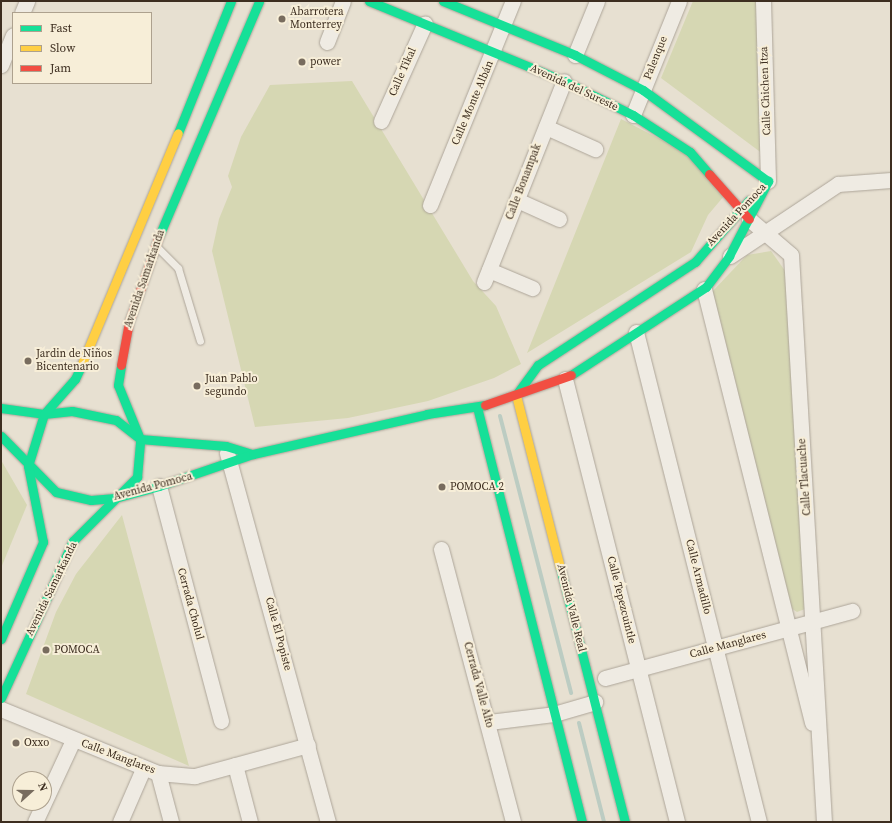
<!DOCTYPE html>
<html>
<head>
<meta charset="utf-8">
<style>
  body { margin:0 }
  #map { position:relative; width:892px; height:823px; overflow:hidden; background:#e7e0d1; font-family:"Source Serif 4",serif }
  div>[style] { position:absolute }
  [style*='--x'] { left:calc(var(--x)*1px); top:calc(var(--y)*1px); width:calc(var(--w)*1px); rotate:calc(var(--a)*1deg) }
  .green>* { inset:0; background:#d6d7b3 }
  .stream>* { height:4px; margin:-2px; padding:0 2px; transform-origin:2px; border-radius:2px; background:#bcccc2 }
  .roads { filter:drop-shadow(0 0 1px #ada599) drop-shadow(0 0 1px #ada599) }
  .lane>* { height:7px; margin:-3.5px; padding:0 3.5px; transform-origin:3.5px; border-radius:3.5px; background:#efebe3 }
  .street>* { height:15px; margin:-7.5px; padding:0 7.5px; transform-origin:7.5px; border-radius:7.5px; background:#efebe3 }
  .fast>* { height:9px; margin:-4.5px; padding:0 4.5px; transform-origin:4.5px; border-radius:4.5px; background:#16e098 }
  .slow>* { height:9px; margin:-4.5px; padding:0 4.5px; transform-origin:4.5px; border-radius:4.5px; background:#ffcf43 }
  .jam>* { height:9px; margin:-4.5px; padding:0 4.5px; transform-origin:4.5px; border-radius:4.5px; background:#f24e42 }
  .dots>* { width:11px; height:11px; translate:-50% -50%; box-sizing:border-box; border:2px solid #f7eed8; border-radius:50% }
  span { translate:-50% -50%; white-space:nowrap; text-align:center; line-height:1.15; -webkit-text-stroke:4px #f7eed8; paint-order:stroke }
  .poi-label { font-size:11px; color:#3d2e20 }
  .left { translate:0 -50%; text-align:left }
  .street-label { font-size:11px; color:#3d2e20 }
  .frame { position:absolute; inset:0; border:2px solid #3d2e20; pointer-events:none }
  .legend { position:absolute; left:12px; top:12px; width:140px; height:72px; box-sizing:border-box; background:#f7eed8; border:1px solid #ada18e; margin:0; padding:5px 7px; list-style:none; font-size:12px; color:#3d2e20 }
  .legend li { display:flex; align-items:center; gap:8px; height:20px }
  .legend b { width:20px; border:1px solid #ada18e }
  .north { position:absolute; left:12px; top:771px; width:40px; height:40px; box-sizing:border-box; background:#f7eed8; border:1px solid #ada18e; border-radius:50%; rotate:69deg; font-size:11px; font-weight:700; line-height:16px; text-align:center; color:#3d2e20 }
  .north::after { content:''; display:block; margin:auto; width:14px; height:18px; background:#786c5e; clip-path:polygon(50% 0,100% 100%,50% 72%,0 100%) }
</style>
</head>
<body>
<div id="map">
  <div class="green">
    <i style="clip-path:polygon(693px 1px,757px 1px,763px 154px,661px 78px)"></i>
    <i style="clip-path:polygon(352px 81px,473px 281px,496px 306px,521px 364px,494px 378px,428px 401px,348px 418px,255px 427px,212px 251px,219px 219px,232px 187px,228px 176px,241px 137px,270px 85px)"></i>
    <i style="clip-path:polygon(621px 119px,689px 154px,724px 196px,708px 215px,691px 252px,527px 353px)"></i>
    <i style="clip-path:polygon(771px 251px,788px 275px,805px 609px,797px 612px,791px 608px,711px 293px,747px 255px)"></i>
    <i style="clip-path:polygon(1px 460px,27px 505px,1px 568px)"></i>
    <i style="clip-path:polygon(122px 515px,178px 725px,189px 766px,26px 694px,56px 612px,76px 574px)"></i>
  </div>
  <div class="stream">
    <i style="--x:500;--y:416;--w:286;--a:75.6"></i>
    <i style="--x:579;--y:723;--w:102;--a:75.8"></i>
  </div>
  <div class="roads">
    <div class="lane">
      <i style="--x:157;--y:247;--w:30;--a:45"></i>
      <i style="--x:178;--y:268;--w:76;--a:73.2"></i>
    </div>
    <div class="street">
      <i style="--x:763;--y:1;--w:180;--a:88.4"></i>
      <i style="--x:22;--y:13;--w:13;--a:-67"></i>
      <i style="--x:327;--y:42;--w:44;--a:-68.7"></i>
      <i style="--x:575;--y:55;--w:58;--a:-67.8"></i>
      <i style="--x:1;--y:65;--w:32;--a:-68"></i>
      <i style="--x:633;--y:115;--w:123;--a:-68"></i>
      <i style="--x:381;--y:121;--w:107;--a:-65.8"></i>
      <i style="--x:546;--y:127;--w:54;--a:24.2"></i>
      <i style="--x:517;--y:200;--w:46;--a:24.3"></i>
      <i style="--x:430;--y:205;--w:220;--a:-67.9"></i>
      <i style="--x:749;--y:219;--w:55;--a:40.6"></i>
      <i style="--x:791;--y:255;--w:568;--a:86.67"></i>
      <i style="--x:730;--y:256;--w:130;--a:-33.7"></i>
      <i style="--x:838;--y:184;--w:53;--a:-4.3"></i>
      <i style="--x:489;--y:270;--w:47;--a:22.7"></i>
      <i style="--x:484;--y:282;--w:216;--a:-68.3"></i>
      <i style="--x:704;--y:289;--w:447;--a:76"></i>
      <i style="--x:636;--y:332;--w:505;--a:75.91"></i>
      <i style="--x:565;--y:379;--w:457;--a:75.8"></i>
      <i style="--x:227;--y:453;--w:383;--a:74.7"></i>
      <i style="--x:159;--y:486;--w:243;--a:75.2"></i>
      <i style="--x:441;--y:549;--w:282;--a:75.2"></i>
      <i style="--x:605;--y:678;--w:256;--a:-15.2"></i>
      <i style="--x:1;--y:709;--w:170;--a:22.2"></i>
      <i style="--x:158;--y:773;--w:37;--a:5"></i>
      <i style="--x:195;--y:776;--w:117;--a:-15.3"></i>
      <i style="--x:489;--y:722;--w:65;--a:-7"></i>
      <i style="--x:554;--y:714;--w:43;--a:-16.3"></i>
      <i style="--x:235;--y:765;--w:59;--a:75.3"></i>
      <i style="--x:158;--y:773;--w:51;--a:75.1"></i>
      <i style="--x:35;--y:822;--w:90;--a:-65.1"></i>
      <i style="--x:120;--y:822;--w:58;--a:-66.5"></i>
    </div>
    <div class="fast">
      <i style="--x:369;--y:1;--w:211;--a:22.3"></i>
      <i style="--x:564;--y:81;--w:77;--a:26.2"></i>
      <i style="--x:633;--y:115;--w:68;--a:33"></i>
      <i style="--x:690;--y:152;--w:29;--a:49"></i>
      <i style="--x:443;--y:1;--w:143;--a:22.2"></i>
      <i style="--x:575;--y:55;--w:76;--a:27.2"></i>
      <i style="--x:643;--y:90;--w:155;--a:36.1"></i>
      <i style="--x:178;--y:133;--w:142;--a:-68.1"></i>
      <i style="--x:159;--y:236;--w:255;--a:-66.9"></i>
      <i style="--x:571;--y:375;--w:161;--a:-33.1"></i>
      <i style="--x:706;--y:287;--w:39;--a:-53"></i>
      <i style="--x:729;--y:256;--w:85;--a:-62.5"></i>
      <i style="--x:516;--y:395;--w:37;--a:-54"></i>
      <i style="--x:538;--y:365;--w:188;--a:-33.3"></i>
      <i style="--x:695;--y:262;--w:82;--a:-48.9"></i>
      <i style="--x:477;--y:407;--w:428;--a:75.8"></i>
      <i style="--x:1;--y:408;--w:43;--a:7.9"></i>
      <i style="--x:44;--y:414;--w:28;--a:-6"></i>
      <i style="--x:72;--y:411;--w:45;--a:11.6"></i>
      <i style="--x:116;--y:420;--w:31;--a:38"></i>
      <i style="--x:140;--y:439;--w:86;--a:4.7"></i>
      <i style="--x:226;--y:446;--w:28;--a:17"></i>
      <i style="--x:1;--y:436;--w:78;--a:45.5"></i>
      <i style="--x:56;--y:492;--w:36;--a:13"></i>
      <i style="--x:91;--y:500;--w:24;--a:-5"></i>
      <i style="--x:115;--y:498;--w:46;--a:-15.3"></i>
      <i style="--x:159;--y:486;--w:99;--a:-18.8"></i>
      <i style="--x:253;--y:454;--w:179;--a:-12.9"></i>
      <i style="--x:427;--y:414;--w:59;--a:-8.8"></i>
      <i style="--x:560;--y:567;--w:263;--a:75.7"></i>
      <i style="--x:1;--y:639;--w:106;--a:-66.6"></i>
      <i style="--x:43;--y:542;--w:77;--a:-101.2"></i>
      <i style="--x:28;--y:466;--w:54;--a:-72.9"></i>
      <i style="--x:44;--y:414;--w:47;--a:-48.5"></i>
      <i style="--x:75;--y:379;--w:14;--a:-65"></i>
      <i style="--x:1;--y:698;--w:173;--a:-65.4"></i>
      <i style="--x:73;--y:541;--w:91;--a:-45"></i>
      <i style="--x:137;--y:477;--w:38;--a:-85"></i>
      <i style="--x:140;--y:439;--w:58;--a:-112.2"></i>
      <i style="--x:118;--y:385;--w:20;--a:-81"></i>
    </div>
    <div class="slow">
      <i style="--x:81;--y:366;--w:252;--a:-67.4"></i>
      <i style="--x:516;--y:395;--w:178;--a:75.7"></i>
    </div>
    <div class="jam">
      <i style="--x:709;--y:174;--w:60;--a:48.4"></i>
      <i style="--x:121;--y:365;--w:44;--a:-79.5"></i>
      <i style="--x:129;--y:322;--w:91;--a:-70.8"></i>
      <i style="--x:485;--y:405;--w:91;--a:-19.2"></i>
    </div>
  </div>
  <div class="dots">
    <i style="left:282px;top:19px;background:#786c5e"></i>
    <i style="left:302px;top:62px;background:#786c5e"></i>
    <i style="left:28px;top:361px;background:#786c5e"></i>
    <i style="left:197px;top:386px;background:#786c5e"></i>
    <i style="left:442px;top:487px;background:#786c5e"></i>
    <i style="left:46px;top:650px;background:#786c5e"></i>
    <i style="left:16px;top:743px;background:#786c5e"></i>
  </div>
  <div class="poi-label">
    <span class="left" style="left:290px;top:19px">Abarrotera<br>Monterrey</span>
    <span class="left" style="left:310px;top:62px">power</span>
    <span class="left" style="left:36px;top:361px">Jardin de Niños<br>Bicentenario</span>
    <span class="left" style="left:205px;top:386px">Juan Pablo<br>segundo</span>
    <span class="left" style="left:450px;top:487px">POMOCA 2</span>
    <span class="left" style="left:54px;top:650px">POMOCA</span>
    <span class="left" style="left:24px;top:743px">Oxxo</span>
  </div>
  <div class="street-label">
    <span style="left:656px;top:58px;rotate:-68deg">Palenque</span>
    <span style="left:403px;top:72px;rotate:-66deg">Calle Tikal</span>
    <span style="left:574px;top:88px;rotate:25deg">Avenida del Sureste</span>
    <span style="left:766px;top:91px;rotate:-92deg">Calle Chichen Itza</span>
    <span style="left:473px;top:103px;rotate:-67deg">Calle Monte Albán</span>
    <span style="left:524px;top:182px;rotate:-69deg">Calle Bonampak</span>
    <span style="left:737px;top:215px;rotate:-47deg">Avenida Pomoca</span>
    <span style="left:145px;top:279px;rotate:-71deg">Avenida Samarkanda</span>
    <span style="left:805px;top:477px;rotate:-94deg">Calle Tlacuache</span>
    <span style="left:153px;top:487px;rotate:-15deg">Avenida Pomoca</span>
    <span style="left:698px;top:577px;rotate:76deg">Calle Armadillo</span>
    <span style="left:52px;top:589px;rotate:-64deg">Avenida Samarkanda</span>
    <span style="left:621px;top:600px;rotate:76deg">Calle Tepezcuintle</span>
    <span style="left:190px;top:604px;rotate:75deg">Cerrada Cholul</span>
    <span style="left:571px;top:608px;rotate:76deg">Avenida Valle Real</span>
    <span style="left:278px;top:634px;rotate:75deg">Calle El Popiste</span>
    <span style="left:728px;top:645px;rotate:-15deg">Calle Manglares</span>
    <span style="left:478px;top:685px;rotate:75deg">Cerrada Valle Alto</span>
    <span style="left:118px;top:757px;rotate:21deg">Calle Manglares</span>
  </div>
  <div class="frame"></div>
  <ul class="legend">
  <li><b style="height:5px;background:#16e098"></b>Fast</li>
  <li><b style="height:5px;background:#ffcf43"></b>Slow</li>
  <li><b style="height:5px;background:#f24e42"></b>Jam</li>
  </ul>
  <div class="north">N</div>
</div>
</body>
</html>
